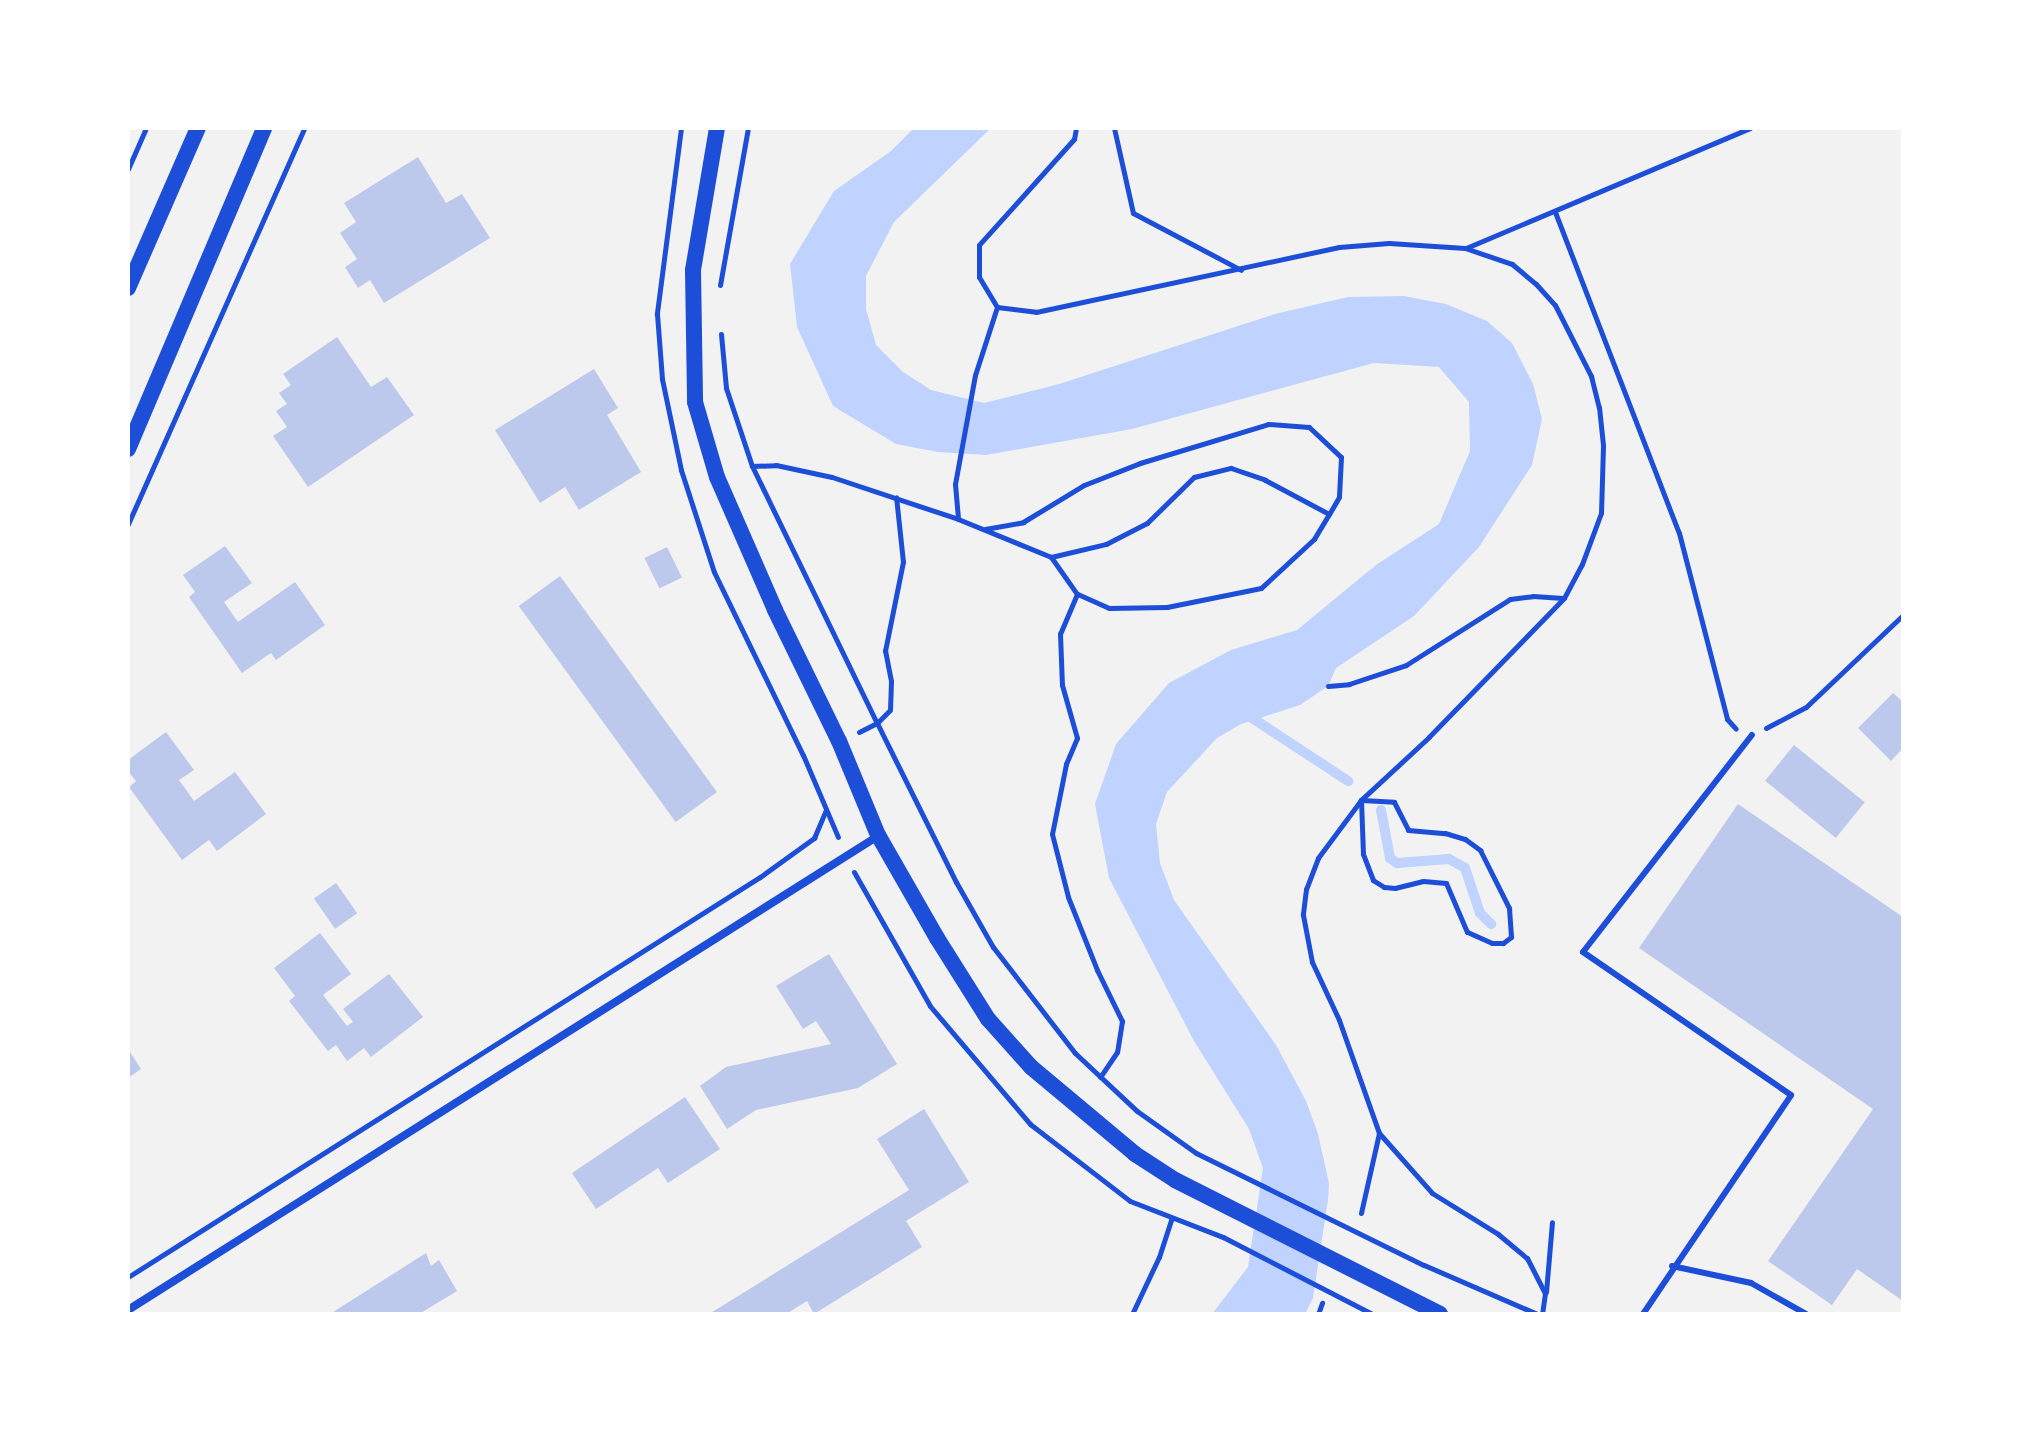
<!DOCTYPE html>
<html>
<head>
<meta charset="utf-8">
<style>
  body { margin:0 }
  #map { position:relative; width:2031px; height:1442px; overflow:hidden; background:#f2f2f2; font-family:"Fira Sans",sans-serif }
  div>[style] { position:absolute }
  [style*='--x'] { left:calc(var(--x)*1px); top:calc(var(--y)*1px); width:calc(var(--w)*1px); rotate:calc(var(--a)*1deg) }
  .water>* { inset:0; background:#bfd3fe }
  .stream>* { height:10px; margin:-5px; padding:0 5px; transform-origin:5px; border-radius:5px; background:#bfd3fe }
  .building>* { inset:0; background:#bdc9ec; transform-origin:0 0 }
  .path>* { height:5px; margin:-2.5px; padding:0 2.5px; transform-origin:2.5px; border-radius:2.5px; background:#1d4ed8 }
  .service>* { height:6px; margin:-3px; padding:0 3px; transform-origin:3px; border-radius:3px; background:#1d4ed8 }
  .minor>* { height:8px; margin:-4px; padding:0 4px; transform-origin:4px; border-radius:4px; background:#1d4ed8 }
  .secondary>* { height:16px; margin:-8px; padding:0 8px; transform-origin:8px; border-radius:8px; background:#1d4ed8 }
  span { translate:-50% -50%; white-space:nowrap; text-align:center; line-height:1.15; -webkit-text-stroke:6px #fff; paint-order:stroke }
  .frame { position:absolute; inset:0; border:130px solid #fff; pointer-events:none }
</style>
</head>
<body>
<div id="map">
  <div class="water">
    <i style="clip-path:polygon(914px 128px,991px 128px,894px 222px,866px 276px,866px 309px,876px 345px,903px 372px,931px 390px,984px 403px,1059px 384px,1275px 314px,1348px 297px,1404px 296px,1446px 304px,1487px 321px,1512px 343px,1533px 384px,1542px 419px,1532px 465px,1479px 547px,1414px 616px,1336px 668px,1328px 686px,1300px 705px,1241px 724px,1217px 738px,1167px 792px,1156px 824px,1160px 863px,1174px 900px,1276px 1045px,1306px 1101px,1318px 1134px,1329px 1183px,1328px 1200px,1313px 1298px,1305px 1314px,1212px 1314px,1248px 1267px,1263px 1168px,1249px 1129px,1194px 1041px,1109px 878px,1095px 804px,1116px 744px,1169px 683px,1231px 650px,1297px 630px,1376px 565px,1439px 524px,1470px 451px,1469px 402px,1439px 367px,1374px 363px,1132px 429px,986px 455px,938px 452px,896px 444px,833px 406px,797px 327px,790px 264px,834px 191px,891px 151px)"></i>
  </div>
  <div class="stream">
    <i style="--x:1243;--y:712;--w:126;--a:33.3"></i>
    <i style="--x:1381;--y:810;--w:49;--a:79.4"></i>
    <i style="--x:1390;--y:858;--w:9;--a:36"></i>
    <i style="--x:1397;--y:863;--w:52;--a:-4.4"></i>
    <i style="--x:1449;--y:859;--w:18;--a:29"></i>
    <i style="--x:1465;--y:868;--w:47;--a:71.6"></i>
    <i style="--x:1480;--y:913;--w:16;--a:45"></i>
  </div>
  <div class="building">
    <i style="clip-path:polygon(418px 157px,446px 203px,462px 194px,490px 238px,384px 303px,370px 280px,358px 288px,345px 267px,357px 259px,340px 233px,356px 222px,344px 203px)"></i>
    <i style="clip-path:polygon(337px 337px,371px 387px,387px 377px,414px 415px,308px 487px,273px 436px,287px 427px,276px 411px,287px 404px,279px 393px,291px 385px,283px 374px)"></i>
    <i style="clip-path:polygon(594px 369px,618px 408px,607px 415px,641px 472px,579px 510px,565px 487px,540px 503px,495px 430px)"></i>
    <i style="clip-path:polygon(225px 546px,252px 583px,224px 602px,238px 622px,295px 582px,325px 625px,276px 660px,271px 653px,242px 673px,189px 597px,195px 592px,183px 575px)"></i>
    <i style="left:667px;top:547px;width:34px;height:25px;rotate:64deg"></i>
    <i style="left:560px;top:576px;width:267px;height:51px;rotate:54deg"></i>
    <i style="clip-path:polygon(1893px 693px,1903px 702px,1903px 748px,1891px 761px,1858px 728px)"></i>
    <i style="clip-path:polygon(166px 732px,194px 770px,179px 780px,194px 801px,235px 772px,266px 814px,217px 851px,209px 840px,182px 860px,129px 787px,136px 781px,128px 771px,128px 760px)"></i>
    <i style="left:1794px;top:745px;width:91px;height:46px;rotate:39deg"></i>
    <i style="clip-path:polygon(1738px 804px,1903px 917px,1903px 1301px,1857px 1269px,1832px 1305px,1768px 1261px,1873px 1109px,1639px 948px)"></i>
    <i style="left:336px;top:883px;width:37px;height:27px;rotate:55deg"></i>
    <i style="clip-path:polygon(320px 933px,351px 974px,323px 995px,347px 1026px,353px 1022px,343px 1009px,389px 974px,423px 1017px,371px 1057px,364px 1048px,347px 1061px,336px 1045px,328px 1051px,289px 1001px,295px 996px,274px 968px)"></i>
    <i style="clip-path:polygon(829px 954px,897px 1064px,858px 1088px,756px 1110px,727px 1129px,700px 1086px,726px 1067px,831px 1044px,816px 1021px,803px 1029px,776px 986px)"></i>
    <i style="clip-path:polygon(128px 1049px,141px 1069px,128px 1078px)"></i>
    <i style="clip-path:polygon(685px 1097px,720px 1149px,668px 1183px,658px 1168px,596px 1209px,572px 1173px)"></i>
    <i style="clip-path:polygon(924px 1109px,969px 1182px,906px 1221px,922px 1247px,814px 1314px,807px 1301px,786px 1314px,709px 1314px,909px 1190px,877px 1139px)"></i>
    <i style="clip-path:polygon(426px 1253px,431px 1266px,439px 1260px,457px 1291px,419px 1314px,330px 1314px)"></i>
  </div>
  <div class="path">
    <i style="--x:681;--y:128;--w:188;--a:97.4"></i>
    <i style="--x:657;--y:314;--w:65;--a:85.6"></i>
    <i style="--x:662;--y:379;--w:93;--a:78.2"></i>
    <i style="--x:681;--y:470;--w:107;--a:72.1"></i>
    <i style="--x:714;--y:572;--w:203;--a:64.1"></i>
    <i style="--x:803;--y:755;--w:89;--a:66.9"></i>
    <i style="--x:1076;--y:128;--w:11;--a:100"></i>
    <i style="--x:1074;--y:139;--w:142;--a:131.9"></i>
    <i style="--x:979;--y:245;--w:32;--a:90"></i>
    <i style="--x:979;--y:277;--w:35;--a:59"></i>
    <i style="--x:997;--y:307;--w:39;--a:7"></i>
    <i style="--x:1036;--y:312;--w:310;--a:-12.1"></i>
    <i style="--x:1339;--y:247;--w:50;--a:-4.6"></i>
    <i style="--x:1389;--y:243;--w:76;--a:3.8"></i>
    <i style="--x:1465;--y:248;--w:50;--a:18.8"></i>
    <i style="--x:1512;--y:264;--w:31;--a:40"></i>
    <i style="--x:1536;--y:284;--w:28;--a:48"></i>
    <i style="--x:1555;--y:305;--w:80;--a:63.1"></i>
    <i style="--x:1591;--y:376;--w:32;--a:76"></i>
    <i style="--x:1599;--y:407;--w:39;--a:84"></i>
    <i style="--x:1603;--y:446;--w:67;--a:91.7"></i>
    <i style="--x:1601;--y:513;--w:54;--a:110.4"></i>
    <i style="--x:1582;--y:564;--w:38;--a:118"></i>
    <i style="--x:1564;--y:598;--w:194;--a:134.2"></i>
    <i style="--x:1429;--y:737;--w:93;--a:137.2"></i>
    <i style="--x:1361;--y:800;--w:72;--a:126.6"></i>
    <i style="--x:1318;--y:858;--w:33;--a:111"></i>
    <i style="--x:1306;--y:889;--w:26;--a:97"></i>
    <i style="--x:1303;--y:915;--w:48;--a:79.2"></i>
    <i style="--x:1312;--y:962;--w:64;--a:65"></i>
    <i style="--x:1339;--y:1020;--w:120;--a:70.5"></i>
    <i style="--x:1379;--y:1133;--w:82;--a:102.7"></i>
    <i style="--x:1114;--y:128;--w:87;--a:77.4"></i>
    <i style="--x:1133;--y:213;--w:122;--a:27.8"></i>
    <i style="--x:128;--y:169;--w:45;--a:-66.3"></i>
    <i style="--x:1555;--y:212;--w:344;--a:68.9"></i>
    <i style="--x:1679;--y:533;--w:192;--a:75.5"></i>
    <i style="--x:1727;--y:719;--w:13;--a:48"></i>
    <i style="--x:1466;--y:248;--w:308;--a:-22.9"></i>
    <i style="--x:720;--y:285;--w:159;--a:-79.9"></i>
    <i style="--x:997;--y:307;--w:71;--a:107.9"></i>
    <i style="--x:975;--y:375;--w:111;--a:100.4"></i>
    <i style="--x:955;--y:484;--w:35;--a:85"></i>
    <i style="--x:958;--y:519;--w:100;--a:22.2"></i>
    <i style="--x:1051;--y:557;--w:45;--a:54.9"></i>
    <i style="--x:1077;--y:594;--w:43;--a:113"></i>
    <i style="--x:1060;--y:634;--w:51;--a:87.8"></i>
    <i style="--x:1062;--y:685;--w:55;--a:74.2"></i>
    <i style="--x:1077;--y:738;--w:28;--a:113"></i>
    <i style="--x:1066;--y:764;--w:71;--a:101.3"></i>
    <i style="--x:1052;--y:834;--w:65;--a:75.7"></i>
    <i style="--x:1068;--y:897;--w:79;--a:68.3"></i>
    <i style="--x:1097;--y:970;--w:57;--a:63.9"></i>
    <i style="--x:1122;--y:1021;--w:31;--a:99"></i>
    <i style="--x:1117;--y:1052;--w:30;--a:124"></i>
    <i style="--x:721;--y:334;--w:54;--a:84.7"></i>
    <i style="--x:726;--y:388;--w:82;--a:71.6"></i>
    <i style="--x:752;--y:466;--w:286;--a:64.1"></i>
    <i style="--x:877;--y:723;--w:178;--a:63.6"></i>
    <i style="--x:956;--y:882;--w:75;--a:60.4"></i>
    <i style="--x:993;--y:947;--w:134;--a:52.3"></i>
    <i style="--x:1075;--y:1053;--w:85;--a:43.1"></i>
    <i style="--x:1137;--y:1111;--w:72;--a:35.4"></i>
    <i style="--x:1196;--y:1153;--w:254;--a:26.2"></i>
    <i style="--x:1424;--y:1265;--w:123;--a:23.4"></i>
    <i style="--x:752;--y:466;--w:24;--a:-2"></i>
    <i style="--x:776;--y:465;--w:57;--a:12.1"></i>
    <i style="--x:832;--y:477;--w:133;--a:18.4"></i>
    <i style="--x:128;--y:524;--w:433;--a:-66"></i>
    <i style="--x:985;--y:529;--w:39;--a:-10"></i>
    <i style="--x:1023;--y:522;--w:71;--a:-31.2"></i>
    <i style="--x:1084;--y:485;--w:60;--a:-21.4"></i>
    <i style="--x:1140;--y:463;--w:134;--a:-16.9"></i>
    <i style="--x:1268;--y:424;--w:41;--a:4.2"></i>
    <i style="--x:1309;--y:427;--w:44;--a:43.2"></i>
    <i style="--x:1341;--y:457;--w:40;--a:92.9"></i>
    <i style="--x:1339;--y:497;--w:20;--a:120"></i>
    <i style="--x:1329;--y:514;--w:29;--a:121"></i>
    <i style="--x:1314;--y:539;--w:72;--a:137.2"></i>
    <i style="--x:1261;--y:588;--w:96;--a:168.6"></i>
    <i style="--x:1167;--y:607;--w:58;--a:179"></i>
    <i style="--x:1109;--y:608;--w:35;--a:-156"></i>
    <i style="--x:1051;--y:557;--w:57;--a:-13.3"></i>
    <i style="--x:1106;--y:544;--w:46;--a:-27.1"></i>
    <i style="--x:1147;--y:523;--w:66;--a:-44.4"></i>
    <i style="--x:1194;--y:477;--w:38;--a:-14"></i>
    <i style="--x:1231;--y:468;--w:36;--a:19"></i>
    <i style="--x:1265;--y:480;--w:72;--a:28"></i>
    <i style="--x:1328;--y:686;--w:21;--a:-5"></i>
    <i style="--x:1349;--y:684;--w:60;--a:-18.4"></i>
    <i style="--x:1406;--y:665;--w:123;--a:-32.4"></i>
    <i style="--x:1510;--y:599;--w:23;--a:-7"></i>
    <i style="--x:1533;--y:596;--w:30;--a:4"></i>
    <i style="--x:1766;--y:728;--w:45;--a:-27.7"></i>
    <i style="--x:1806;--y:707;--w:134;--a:-43.5"></i>
    <i style="--x:859;--y:732;--w:20;--a:-27"></i>
    <i style="--x:877;--y:723;--w:18;--a:-45"></i>
    <i style="--x:890;--y:710;--w:29;--a:-88"></i>
    <i style="--x:891;--y:681;--w:31;--a:-101"></i>
    <i style="--x:885;--y:651;--w:91;--a:-78.6"></i>
    <i style="--x:903;--y:562;--w:65;--a:-96.1"></i>
    <i style="--x:1361;--y:800;--w:33;--a:3"></i>
    <i style="--x:1394;--y:802;--w:31;--a:63"></i>
    <i style="--x:1408;--y:830;--w:37;--a:5"></i>
    <i style="--x:1445;--y:833;--w:21;--a:17"></i>
    <i style="--x:1465;--y:839;--w:19;--a:36"></i>
    <i style="--x:1480;--y:850;--w:65;--a:63.4"></i>
    <i style="--x:1509;--y:908;--w:29;--a:86"></i>
    <i style="--x:1511;--y:937;--w:10;--a:143"></i>
    <i style="--x:1503;--y:943;--w:11;--a:180"></i>
    <i style="--x:1492;--y:943;--w:27;--a:-156"></i>
    <i style="--x:1467;--y:932;--w:53;--a:-113.2"></i>
    <i style="--x:1446;--y:883;--w:23;--a:-175"></i>
    <i style="--x:1423;--y:881;--w:29;--a:166"></i>
    <i style="--x:1395;--y:888;--w:11;--a:-175"></i>
    <i style="--x:1384;--y:887;--w:13;--a:-148"></i>
    <i style="--x:1373;--y:880;--w:28;--a:-111"></i>
    <i style="--x:1363;--y:854;--w:54;--a:-92.1"></i>
    <i style="--x:854;--y:872;--w:154;--a:60.4"></i>
    <i style="--x:930;--y:1006;--w:155;--a:49.7"></i>
    <i style="--x:1030;--y:1124;--w:126;--a:37.6"></i>
    <i style="--x:1130;--y:1201;--w:100;--a:21.2"></i>
    <i style="--x:1223;--y:1237;--w:168;--a:27.3"></i>
    <i style="--x:1379;--y:1133;--w:80;--a:48.5"></i>
    <i style="--x:1432;--y:1193;--w:78;--a:31.8"></i>
    <i style="--x:1498;--y:1234;--w:38;--a:40"></i>
    <i style="--x:1527;--y:1258;--w:39;--a:63"></i>
    <i style="--x:1545;--y:1293;--w:21;--a:98"></i>
    <i style="--x:128;--y:1277;--w:748;--a:-32.33"></i>
    <i style="--x:760;--y:877;--w:67;--a:-35.8"></i>
    <i style="--x:814;--y:838;--w:30;--a:-67"></i>
    <i style="--x:1546;--y:1292;--w:70;--a:-85.1"></i>
    <i style="--x:1132;--y:1314;--w:63;--a:-64.7"></i>
    <i style="--x:1159;--y:1257;--w:40;--a:-72"></i>
    <i style="--x:1318;--y:1314;--w:12;--a:-70"></i>
  </div>
  <div class="service">
    <i style="--x:1672;--y:1266;--w:81;--a:12.1"></i>
    <i style="--x:1751;--y:1283;--w:63;--a:29.4"></i>
    <i style="--x:1643;--y:1314;--w:264;--a:-55.9"></i>
    <i style="--x:1791;--y:1095;--w:252;--a:-145.5"></i>
    <i style="--x:1583;--y:952;--w:275;--a:-52.1"></i>
  </div>
  <div class="minor">
    <i style="--x:128;--y:1310;--w:887;--a:-32.29"></i>
  </div>
  <div class="secondary">
    <i style="--x:717;--y:128;--w:144;--a:99.6"></i>
    <i style="--x:693;--y:270;--w:132;--a:89.1"></i>
    <i style="--x:695;--y:402;--w:78;--a:73.7"></i>
    <i style="--x:717;--y:477;--w:145;--a:66.4"></i>
    <i style="--x:775;--y:610;--w:146;--a:64"></i>
    <i style="--x:839;--y:741;--w:102;--a:67.5"></i>
    <i style="--x:878;--y:835;--w:119;--a:60.2"></i>
    <i style="--x:937;--y:938;--w:96;--a:57.8"></i>
    <i style="--x:988;--y:1019;--w:64;--a:48.1"></i>
    <i style="--x:1031;--y:1067;--w:136;--a:39.9"></i>
    <i style="--x:1135;--y:1154;--w:48;--a:33"></i>
    <i style="--x:1175;--y:1180;--w:297;--a:26.8"></i>
    <i style="--x:128;--y:288;--w:175;--a:-66.4"></i>
    <i style="--x:128;--y:449;--w:349;--a:-67"></i>
  </div>
  <div class="frame"></div>
</div>
</body>
</html>
